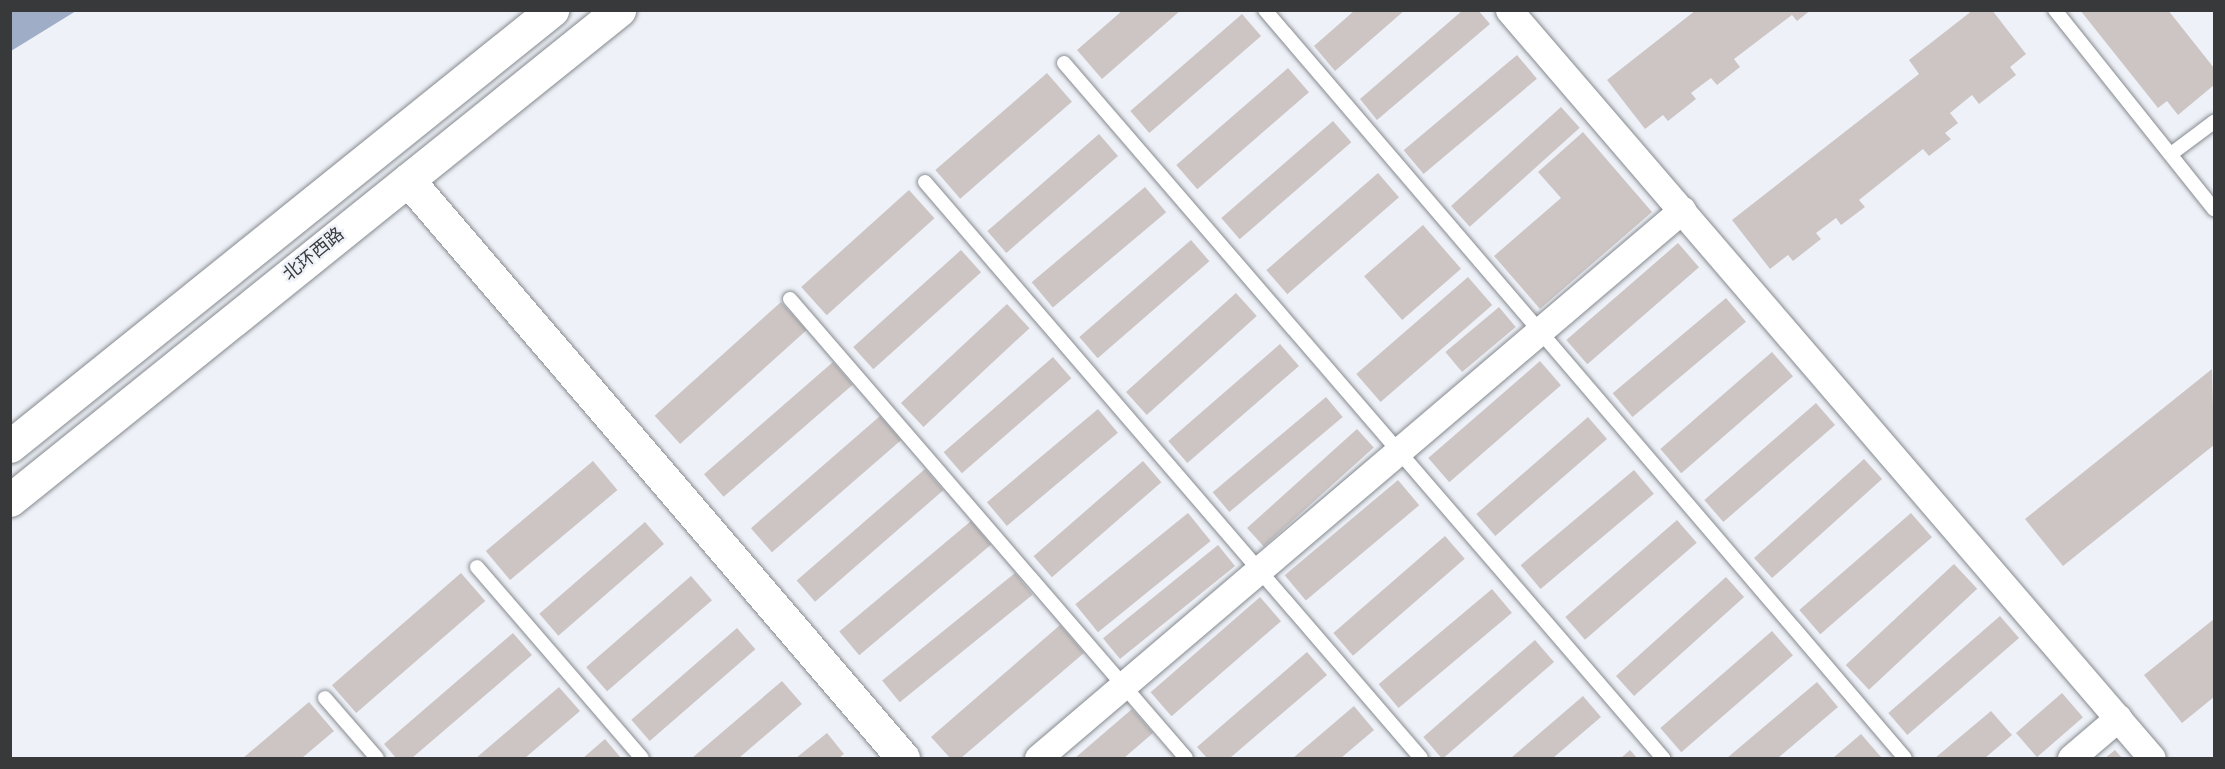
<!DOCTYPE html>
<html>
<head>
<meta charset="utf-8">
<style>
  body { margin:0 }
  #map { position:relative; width:2225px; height:769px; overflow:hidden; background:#eef2f8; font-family:"Source Sans 3","Noto Sans SC",sans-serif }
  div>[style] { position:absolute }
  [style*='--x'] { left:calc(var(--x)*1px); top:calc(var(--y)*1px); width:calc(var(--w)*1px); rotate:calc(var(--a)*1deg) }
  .water>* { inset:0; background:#a0adc7 }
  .building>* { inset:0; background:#ccc5c4; transform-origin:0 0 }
  .roads { filter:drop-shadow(0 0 2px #868a8f) drop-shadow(0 0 2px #868a8f) }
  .lane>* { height:14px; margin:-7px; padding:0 7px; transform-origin:7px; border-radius:7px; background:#fff }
  .street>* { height:27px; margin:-13.5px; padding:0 13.5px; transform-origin:13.5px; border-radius:13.5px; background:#fff }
  .secondary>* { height:33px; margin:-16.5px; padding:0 16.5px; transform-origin:16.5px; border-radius:16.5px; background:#fff }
  .primary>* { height:33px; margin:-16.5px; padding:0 16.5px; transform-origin:16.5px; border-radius:16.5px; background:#fff }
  span { translate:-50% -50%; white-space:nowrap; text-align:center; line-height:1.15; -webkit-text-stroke:5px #eef2f8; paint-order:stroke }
  .street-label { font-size:18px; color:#37393b }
  .frame { position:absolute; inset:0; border:12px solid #37393b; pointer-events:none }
</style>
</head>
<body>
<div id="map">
  <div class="water">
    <i style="clip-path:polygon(11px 10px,76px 10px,76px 11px,11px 51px)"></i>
  </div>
  <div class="building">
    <i style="clip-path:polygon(1123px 10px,1181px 10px,1102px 79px,1077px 50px)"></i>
    <i style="clip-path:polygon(1355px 10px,1405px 10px,1335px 71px,1314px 46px)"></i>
    <i style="clip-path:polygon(1463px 10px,1478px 10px,1490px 24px,1377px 120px,1360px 99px)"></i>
    <i style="clip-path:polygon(1696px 10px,1811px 10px,1797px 21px,1792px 15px,1734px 59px,1740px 67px,1717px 85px,1711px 78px,1691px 93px,1696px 99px,1668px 121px,1663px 115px,1645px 129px,1607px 80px)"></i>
    <i style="clip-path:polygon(1973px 10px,1992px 10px,2026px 54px,2010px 67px,2016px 75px,1979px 104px,1972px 95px,1950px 113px,1958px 123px,1945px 133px,1951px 139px,1929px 156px,1923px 149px,1859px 200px,1865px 207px,1841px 225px,1836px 218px,1816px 233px,1821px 239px,1793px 261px,1788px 255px,1770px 269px,1732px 220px,1919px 74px,1909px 60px)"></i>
    <i style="clip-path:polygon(2080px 10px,2168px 10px,2214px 68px,2214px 85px,2178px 115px,2167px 101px,2158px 108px)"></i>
    <i style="left:1242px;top:14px;width:29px;height:148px;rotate:49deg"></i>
    <i style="left:1517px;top:55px;width:31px;height:148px;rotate:50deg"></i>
    <i style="left:1288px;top:68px;width:32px;height:148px;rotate:49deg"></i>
    <i style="left:1047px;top:73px;width:38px;height:148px;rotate:49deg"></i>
    <i style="left:1561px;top:107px;width:28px;height:148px;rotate:48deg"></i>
    <i style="left:1333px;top:121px;width:28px;height:148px;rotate:49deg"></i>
    <i style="clip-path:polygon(1583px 132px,1652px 212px,1540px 309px,1494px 256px,1561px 198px,1538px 172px)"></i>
    <i style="left:1099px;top:134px;width:29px;height:148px;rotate:49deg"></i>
    <i style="left:1378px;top:173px;width:32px;height:148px;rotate:49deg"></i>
    <i style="left:1145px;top:187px;width:33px;height:148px;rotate:50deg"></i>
    <i style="left:909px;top:190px;width:38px;height:145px;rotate:48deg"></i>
    <i style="left:1423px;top:225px;width:58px;height:78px;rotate:49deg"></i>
    <i style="left:1191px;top:240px;width:28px;height:148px;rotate:49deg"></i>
    <i style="left:1678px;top:243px;width:32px;height:148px;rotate:49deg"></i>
    <i style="left:961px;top:250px;width:30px;height:145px;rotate:48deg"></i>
    <i style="left:1468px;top:277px;width:37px;height:148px;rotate:49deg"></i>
    <i style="left:1236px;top:293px;width:31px;height:148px;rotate:48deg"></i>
    <i style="left:1726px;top:298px;width:31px;height:148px;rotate:50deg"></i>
    <i style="left:781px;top:302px;width:38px;height:170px;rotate:48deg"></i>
    <i style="left:1007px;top:304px;width:33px;height:145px;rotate:47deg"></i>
    <i style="left:1499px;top:307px;width:26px;height:70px;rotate:50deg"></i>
    <i style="left:1280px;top:344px;width:29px;height:148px;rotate:49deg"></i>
    <i style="left:1772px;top:352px;width:32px;height:148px;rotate:49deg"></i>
    <i style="left:1053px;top:357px;width:28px;height:145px;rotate:49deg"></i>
    <i style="left:1540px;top:361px;width:32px;height:148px;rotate:49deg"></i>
    <i style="left:833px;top:362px;width:30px;height:171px;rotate:49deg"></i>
    <i style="clip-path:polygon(2212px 369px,2214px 445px,2063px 566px,2025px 519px)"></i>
    <i style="left:1326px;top:397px;width:26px;height:148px;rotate:50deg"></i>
    <i style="left:1816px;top:403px;width:29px;height:148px;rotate:49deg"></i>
    <i style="left:1098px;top:409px;width:31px;height:145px;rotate:50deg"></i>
    <i style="left:880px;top:416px;width:32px;height:171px;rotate:49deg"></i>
    <i style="left:1588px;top:417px;width:29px;height:148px;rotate:49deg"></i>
    <i style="left:1357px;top:429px;width:25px;height:148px;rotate:48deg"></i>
    <i style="left:1864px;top:459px;width:27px;height:148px;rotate:48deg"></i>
    <i style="left:593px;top:461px;width:38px;height:140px;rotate:50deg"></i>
    <i style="left:1143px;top:461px;width:28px;height:145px;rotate:49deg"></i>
    <i style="left:925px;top:469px;width:28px;height:170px;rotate:49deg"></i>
    <i style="left:1634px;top:470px;width:31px;height:148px;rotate:50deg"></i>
    <i style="left:1398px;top:480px;width:33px;height:148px;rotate:50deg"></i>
    <i style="left:1188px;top:513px;width:36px;height:145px;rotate:51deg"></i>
    <i style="left:1911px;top:513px;width:32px;height:148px;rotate:49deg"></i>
    <i style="left:1677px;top:520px;width:30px;height:148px;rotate:49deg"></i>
    <i style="left:971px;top:521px;width:31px;height:172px;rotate:50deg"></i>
    <i style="left:645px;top:522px;width:29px;height:140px;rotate:49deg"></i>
    <i style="left:1445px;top:536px;width:30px;height:148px;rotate:49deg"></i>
    <i style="left:1218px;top:545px;width:27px;height:148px;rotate:51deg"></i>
    <i style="left:1954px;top:564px;width:34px;height:148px;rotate:47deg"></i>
    <i style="left:461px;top:573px;width:37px;height:171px;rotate:49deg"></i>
    <i style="left:1015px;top:573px;width:28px;height:171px;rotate:51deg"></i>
    <i style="left:691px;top:576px;width:32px;height:139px;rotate:49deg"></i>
    <i style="left:1726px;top:577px;width:27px;height:148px;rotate:48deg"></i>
    <i style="left:1492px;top:589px;width:31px;height:148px;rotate:50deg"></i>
    <i style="left:1260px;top:597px;width:32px;height:145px;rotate:49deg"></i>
    <i style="left:2000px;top:616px;width:29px;height:148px;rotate:49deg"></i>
    <i style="clip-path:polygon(2214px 619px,2214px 697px,2182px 723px,2144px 675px)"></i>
    <i style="clip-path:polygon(1060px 625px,1084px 653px,961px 758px,950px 758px,931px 737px)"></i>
    <i style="left:737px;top:628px;width:28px;height:140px;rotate:49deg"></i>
    <i style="left:1772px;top:631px;width:32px;height:148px;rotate:49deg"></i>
    <i style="clip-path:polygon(513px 633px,532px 655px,412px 758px,396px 758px,384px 744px)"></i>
    <i style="left:1535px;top:640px;width:29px;height:148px;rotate:49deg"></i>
    <i style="clip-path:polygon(1307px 652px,1327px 675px,1230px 758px,1207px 758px,1197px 747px)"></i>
    <i style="clip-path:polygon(782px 681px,802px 704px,739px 758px,692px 758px)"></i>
    <i style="clip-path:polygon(1817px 682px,1838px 707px,1778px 758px,1727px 758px)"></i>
    <i style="clip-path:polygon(559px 687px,580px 711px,525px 758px,476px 758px)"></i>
    <i style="left:2062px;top:693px;width:32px;height:61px;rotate:49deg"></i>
    <i style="clip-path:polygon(1583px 696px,1601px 717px,1553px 758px,1511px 758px)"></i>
    <i style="clip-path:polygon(309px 702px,334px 731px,302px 758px,243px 758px)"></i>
    <i style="clip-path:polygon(1354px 706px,1374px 730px,1341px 758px,1293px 758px)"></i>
    <i style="clip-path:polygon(1132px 709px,1153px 733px,1124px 758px,1075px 758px)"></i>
    <i style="clip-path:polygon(1991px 711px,2012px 735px,1985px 758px,1935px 758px)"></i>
    <i style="clip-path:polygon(827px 733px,844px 754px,839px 758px,796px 758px)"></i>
    <i style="clip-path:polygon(1861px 734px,1881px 757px,1833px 758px)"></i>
    <i style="clip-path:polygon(605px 739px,621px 758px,583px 758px)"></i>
    <i style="clip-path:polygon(1630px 750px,1637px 758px,1621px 758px)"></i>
    <i style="clip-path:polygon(2115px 750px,2122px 758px,2105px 758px)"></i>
  </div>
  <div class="roads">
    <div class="lane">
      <i style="--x:1265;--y:10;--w:984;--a:49.45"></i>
      <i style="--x:2055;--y:10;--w:255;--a:51.4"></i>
      <i style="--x:1064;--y:63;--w:918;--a:49.24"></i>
      <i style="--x:2171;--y:154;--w:54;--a:-36.7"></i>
      <i style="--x:925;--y:182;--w:760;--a:49.27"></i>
      <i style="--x:790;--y:299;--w:606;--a:49.21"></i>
      <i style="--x:477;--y:567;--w:252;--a:49.2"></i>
      <i style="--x:325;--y:698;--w:79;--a:49.1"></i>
    </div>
    <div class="street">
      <i style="--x:1509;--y:10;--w:986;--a:49.32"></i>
      <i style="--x:1038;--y:758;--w:846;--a:-40.4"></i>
      <i style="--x:2071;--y:758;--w:62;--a:-40.4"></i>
    </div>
    <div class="secondary">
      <i style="--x:408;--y:180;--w:761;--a:49.42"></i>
    </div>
    <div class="primary">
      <i style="--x:10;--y:446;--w:696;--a:-38.81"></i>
      <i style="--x:10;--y:500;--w:782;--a:-38.82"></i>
    </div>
  </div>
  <div class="street-label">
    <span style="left:314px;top:255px;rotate:-39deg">北环西路</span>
  </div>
  <div class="frame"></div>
</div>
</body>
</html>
